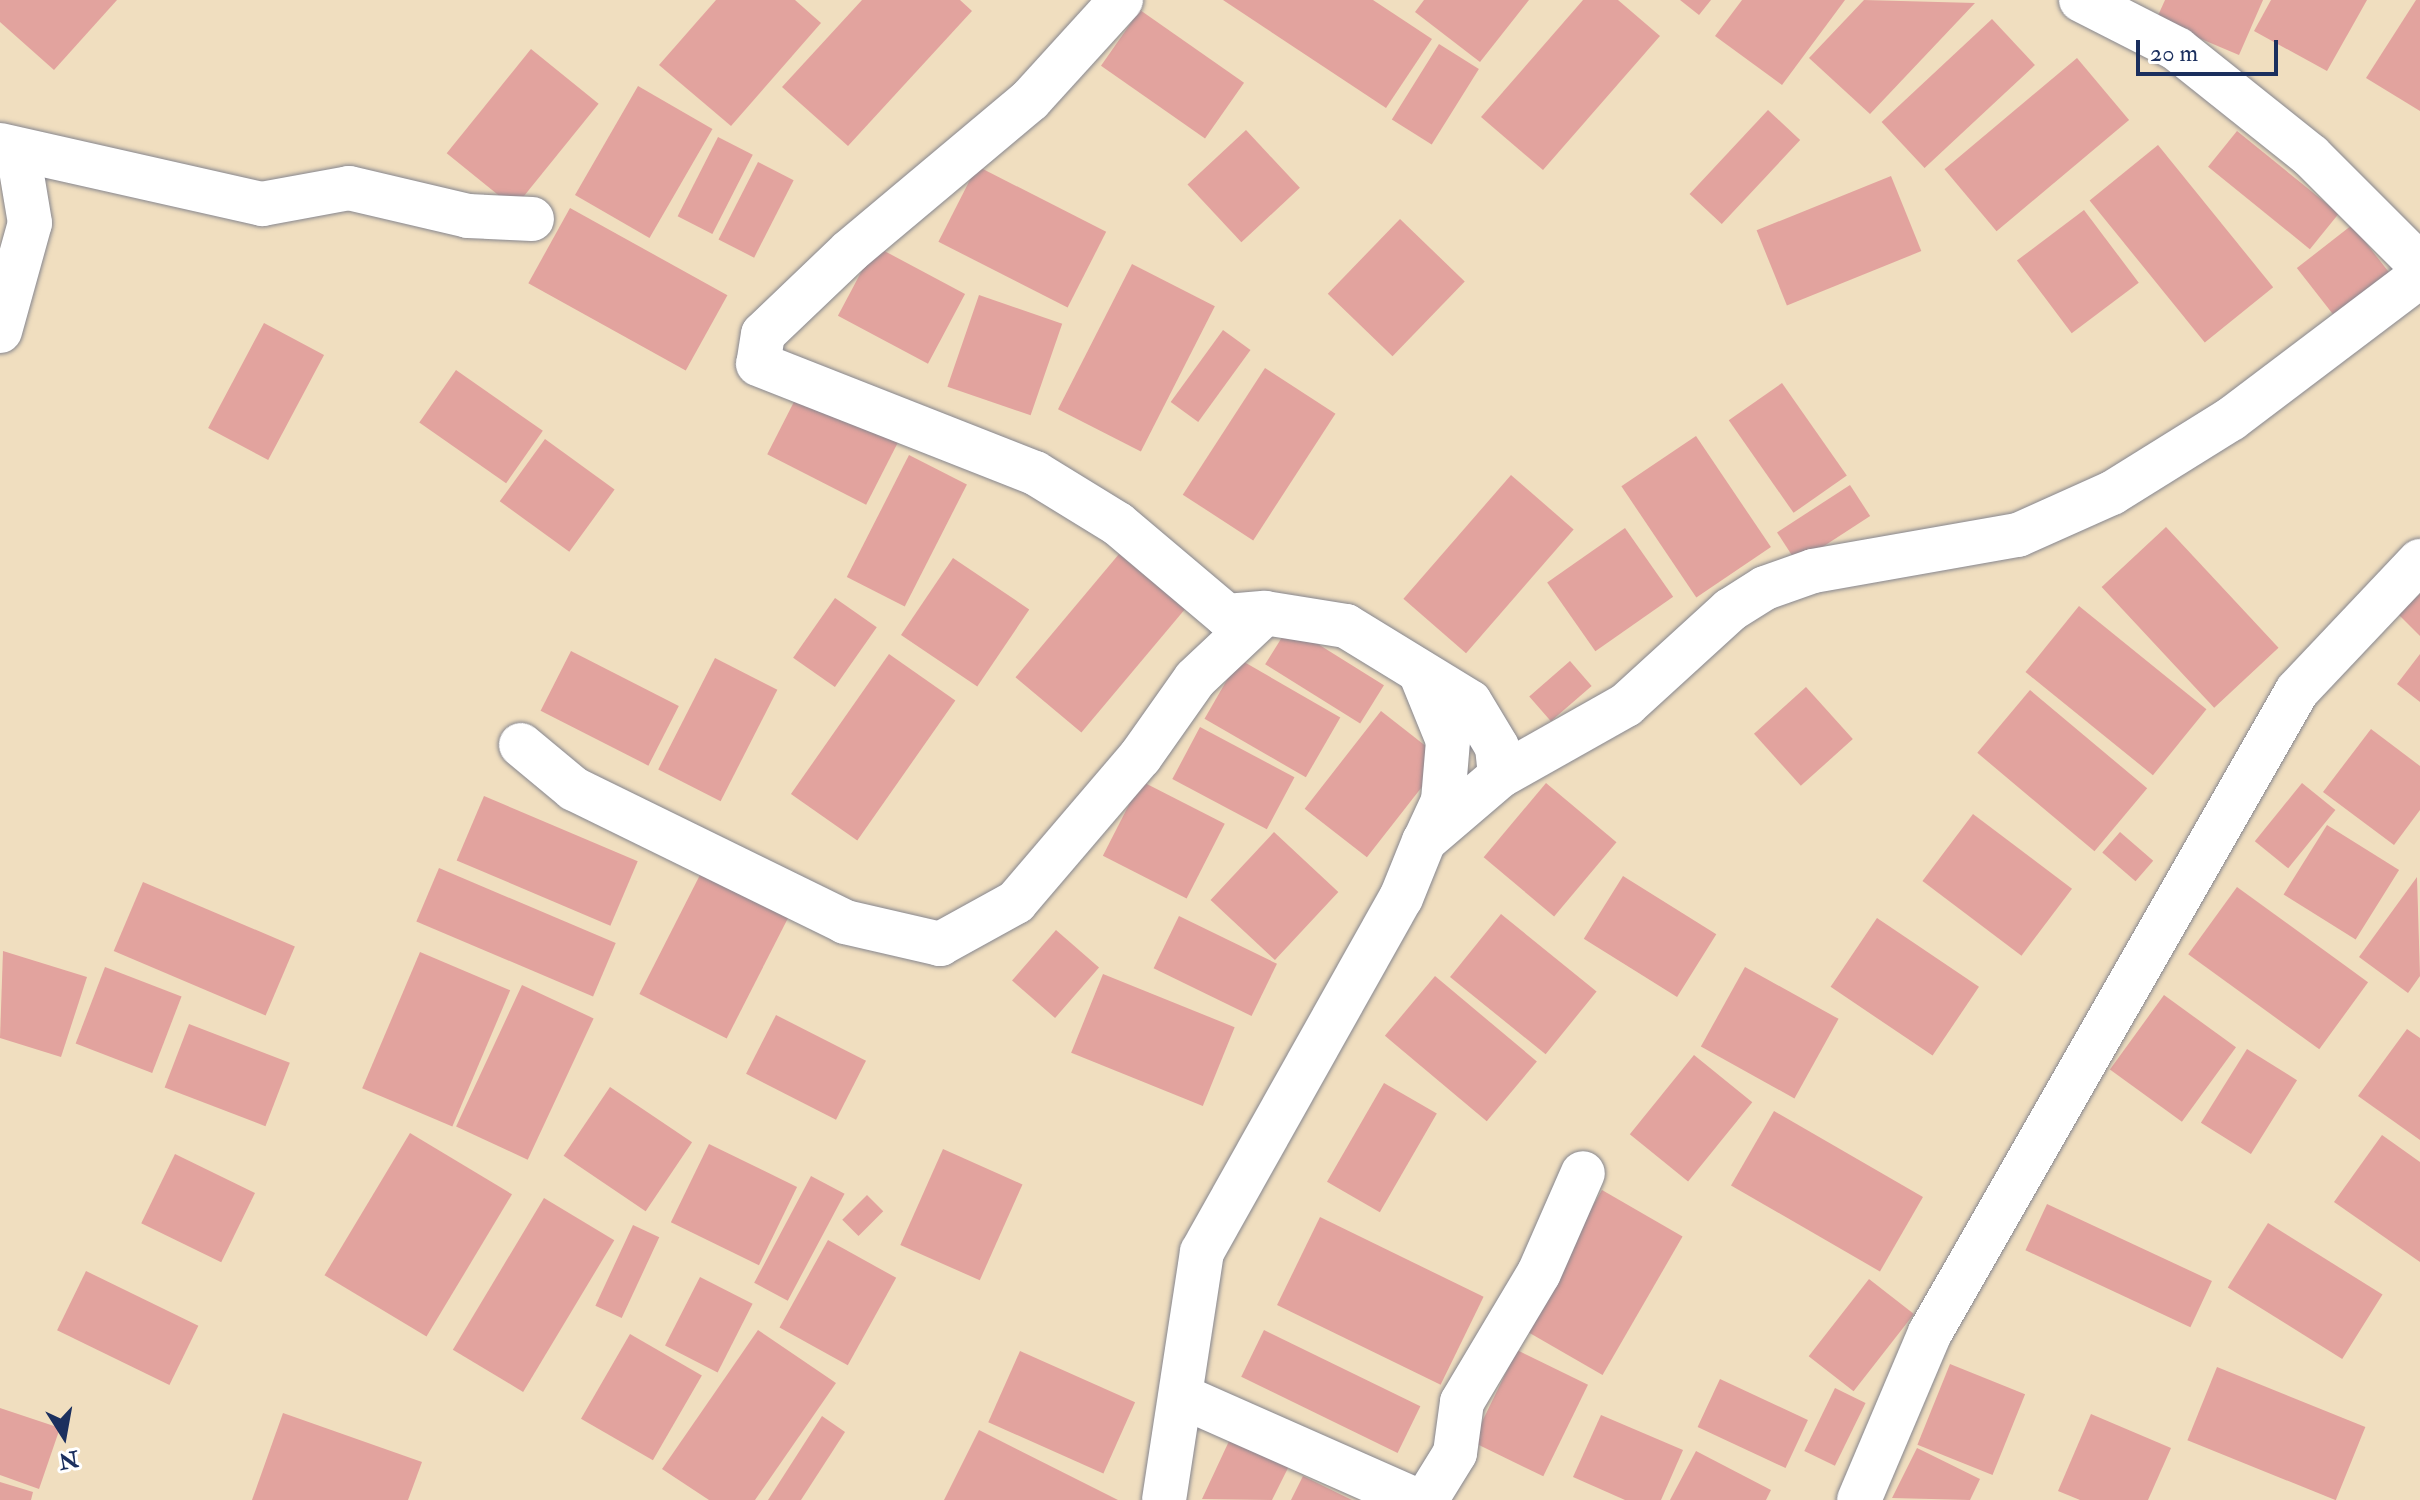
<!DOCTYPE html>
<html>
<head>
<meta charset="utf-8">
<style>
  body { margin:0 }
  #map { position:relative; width:2420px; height:1500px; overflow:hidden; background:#f0debf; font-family:"IM FELL Double Pica",serif }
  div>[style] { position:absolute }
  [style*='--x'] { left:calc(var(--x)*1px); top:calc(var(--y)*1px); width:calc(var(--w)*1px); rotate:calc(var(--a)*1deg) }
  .building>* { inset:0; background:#e2a39e; transform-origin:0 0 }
  .roads { filter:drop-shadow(0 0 2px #86868e) drop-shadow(0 0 2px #86868e) }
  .street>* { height:44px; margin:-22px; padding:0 22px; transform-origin:22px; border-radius:22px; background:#fff }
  span { translate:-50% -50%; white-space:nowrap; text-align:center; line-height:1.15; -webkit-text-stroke:7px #fff; paint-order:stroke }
  .north { position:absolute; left:24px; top:1396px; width:80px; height:80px; -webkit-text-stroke:6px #fff; paint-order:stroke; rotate:169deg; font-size:22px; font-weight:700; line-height:32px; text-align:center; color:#1b2f5e }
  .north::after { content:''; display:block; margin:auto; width:28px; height:36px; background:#1b2f5e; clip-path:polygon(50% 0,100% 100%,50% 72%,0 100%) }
  .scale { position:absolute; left:2136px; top:40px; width:142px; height:36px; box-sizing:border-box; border:4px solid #1b2f5e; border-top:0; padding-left:10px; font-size:24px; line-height:28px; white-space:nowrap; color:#1b2f5e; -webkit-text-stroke:6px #fff; paint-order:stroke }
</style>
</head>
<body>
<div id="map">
  <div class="building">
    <i style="clip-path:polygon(0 0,117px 0,54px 70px,0 22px)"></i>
    <i style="clip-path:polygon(716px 0,795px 0,821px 23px,731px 126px,659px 65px)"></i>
    <i style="clip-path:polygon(862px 0,960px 0,972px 11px,848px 146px,782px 87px)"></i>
    <i style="clip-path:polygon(1223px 0,1373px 0,1432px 39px,1386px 108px)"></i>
    <i style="clip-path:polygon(1424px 0,1529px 0,1480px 62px,1415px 12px)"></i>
    <i style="clip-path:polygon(1583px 0,1618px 0,1660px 36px,1543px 170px,1481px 117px)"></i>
    <i style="clip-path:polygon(1680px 0,1711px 0,1699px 15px)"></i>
    <i style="clip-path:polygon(1742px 0,1845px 0,1782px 85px,1715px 36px)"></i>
    <i style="clip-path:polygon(1864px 0,1975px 3px,1870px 114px,1809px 58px)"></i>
    <i style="clip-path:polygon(2165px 0,2263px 0,2239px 55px,2156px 20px)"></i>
    <i style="clip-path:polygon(2271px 0,2367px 0,2327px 71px,2254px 31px)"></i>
    <i style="clip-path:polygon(2416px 0,2420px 0,2420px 111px,2366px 78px)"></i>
    <i style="left:1140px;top:10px;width:127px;height:68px;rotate:35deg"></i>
    <i style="left:1992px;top:19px;width:63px;height:151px;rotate:47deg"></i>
    <i style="left:1439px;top:44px;width:47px;height:89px;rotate:32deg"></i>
    <i style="left:531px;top:49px;width:87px;height:134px;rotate:39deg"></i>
    <i style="left:2077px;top:58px;width:81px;height:173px;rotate:50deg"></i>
    <i style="left:638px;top:86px;width:86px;height:126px;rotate:30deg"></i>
    <i style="left:1768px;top:110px;width:44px;height:115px;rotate:43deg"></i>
    <i style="left:1246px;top:130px;width:79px;height:80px;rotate:47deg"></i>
    <i style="left:2237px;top:131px;width:131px;height:46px;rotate:39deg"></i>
    <i style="left:718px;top:137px;width:39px;height:89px;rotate:27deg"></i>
    <i style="left:2158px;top:145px;width:183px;height:88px;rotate:51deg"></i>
    <i style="left:758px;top:162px;width:40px;height:87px;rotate:27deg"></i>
    <i style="left:977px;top:166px;width:145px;height:85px;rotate:27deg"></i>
    <i style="left:1891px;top:176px;width:81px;height:145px;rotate:68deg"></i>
    <i style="left:570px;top:208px;width:180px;height:86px;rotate:29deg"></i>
    <i style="left:2084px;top:210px;width:91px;height:84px;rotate:53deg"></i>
    <i style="left:1400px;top:219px;width:90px;height:104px;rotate:44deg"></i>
    <i style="left:2352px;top:225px;width:66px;height:70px;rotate:52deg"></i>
    <i style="left:875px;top:246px;width:102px;height:79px;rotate:28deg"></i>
    <i style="left:1132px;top:264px;width:93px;height:163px;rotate:27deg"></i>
    <i style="left:979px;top:295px;width:88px;height:97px;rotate:19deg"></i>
    <i style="left:264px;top:323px;width:68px;height:119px;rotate:28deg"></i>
    <i style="left:1223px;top:330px;width:34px;height:89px;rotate:36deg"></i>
    <i style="left:1265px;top:368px;width:84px;height:151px;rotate:33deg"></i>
    <i style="left:456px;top:370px;width:106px;height:64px;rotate:35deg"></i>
    <i style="left:1782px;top:383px;width:113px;height:65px;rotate:55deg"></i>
    <i style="left:799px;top:392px;width:111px;height:70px;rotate:27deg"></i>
    <i style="left:1696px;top:436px;width:134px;height:90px;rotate:56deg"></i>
    <i style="left:545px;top:439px;width:86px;height:77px;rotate:36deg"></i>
    <i style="left:909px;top:455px;width:65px;height:137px;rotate:27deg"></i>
    <i style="left:1511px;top:475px;width:83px;height:164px;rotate:41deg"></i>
    <i style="left:1850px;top:485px;width:37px;height:87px;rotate:57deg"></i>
    <i style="left:2166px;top:527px;width:165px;height:88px;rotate:47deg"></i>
    <i style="left:1625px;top:528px;width:84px;height:95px;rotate:55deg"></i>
    <i style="left:1119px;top:554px;width:86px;height:161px;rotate:40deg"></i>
    <i style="left:953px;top:558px;width:92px;height:93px;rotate:34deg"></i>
    <i style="clip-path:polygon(2420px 594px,2420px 636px,2398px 614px)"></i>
    <i style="left:835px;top:598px;width:51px;height:73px;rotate:35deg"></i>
    <i style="left:2079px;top:606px;width:164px;height:85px;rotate:39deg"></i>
    <i style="left:1289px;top:626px;width:112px;height:45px;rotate:32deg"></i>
    <i style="left:571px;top:651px;width:121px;height:67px;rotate:27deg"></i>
    <i style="left:889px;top:654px;width:81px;height:171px;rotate:35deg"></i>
    <i style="clip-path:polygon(2420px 654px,2420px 702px,2397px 684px)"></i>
    <i style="left:715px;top:658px;width:70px;height:125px;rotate:27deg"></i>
    <i style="left:1239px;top:659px;width:117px;height:69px;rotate:30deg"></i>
    <i style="left:1570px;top:661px;width:33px;height:54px;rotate:49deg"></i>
    <i style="left:1806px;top:687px;width:70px;height:70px;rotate:48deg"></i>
    <i style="left:2030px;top:690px;width:153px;height:82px;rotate:40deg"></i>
    <i style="left:1381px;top:711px;width:79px;height:124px;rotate:38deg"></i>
    <i style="left:1200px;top:727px;width:107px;height:59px;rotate:28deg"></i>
    <i style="clip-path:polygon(2371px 729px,2420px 766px,2420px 810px,2394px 845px,2323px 792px)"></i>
    <i style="left:1141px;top:781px;width:94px;height:84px;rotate:27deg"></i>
    <i style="left:1546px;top:783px;width:92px;height:97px;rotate:40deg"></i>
    <i style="left:2302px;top:783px;width:43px;height:75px;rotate:39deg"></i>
    <i style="left:484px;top:796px;width:167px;height:70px;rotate:23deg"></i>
    <i style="left:1973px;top:814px;width:124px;height:84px;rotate:37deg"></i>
    <i style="left:2327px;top:825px;width:85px;height:82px;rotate:32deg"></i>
    <i style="left:1274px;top:832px;width:88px;height:93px;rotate:43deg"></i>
    <i style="left:2120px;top:832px;width:44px;height:27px;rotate:41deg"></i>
    <i style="left:439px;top:868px;width:192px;height:58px;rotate:23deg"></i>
    <i style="left:702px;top:871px;width:98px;height:138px;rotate:27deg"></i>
    <i style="left:1623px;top:876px;width:110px;height:74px;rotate:32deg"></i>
    <i style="clip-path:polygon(2417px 877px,2420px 976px,2408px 993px,2359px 957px)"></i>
    <i style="left:143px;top:882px;width:165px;height:75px;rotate:23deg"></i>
    <i style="left:2237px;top:887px;width:162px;height:83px;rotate:36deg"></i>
    <i style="left:1501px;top:914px;width:123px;height:81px;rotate:39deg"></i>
    <i style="left:1179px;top:916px;width:109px;height:58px;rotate:26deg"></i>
    <i style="left:1877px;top:918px;width:123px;height:83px;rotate:34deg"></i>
    <i style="left:1056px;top:930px;width:57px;height:67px;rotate:41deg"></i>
    <i style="clip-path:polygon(3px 951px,87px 977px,61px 1057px,0 1038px)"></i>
    <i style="left:420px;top:952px;width:98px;height:148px;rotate:23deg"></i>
    <i style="left:105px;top:967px;width:82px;height:82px;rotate:21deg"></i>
    <i style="left:1745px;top:967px;width:107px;height:91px;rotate:29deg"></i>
    <i style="left:1103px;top:974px;width:142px;height:85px;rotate:22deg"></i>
    <i style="left:1435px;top:976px;width:133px;height:78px;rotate:40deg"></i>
    <i style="left:522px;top:985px;width:79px;height:156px;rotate:25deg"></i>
    <i style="left:2164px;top:995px;width:89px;height:92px;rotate:36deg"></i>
    <i style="left:776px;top:1015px;width:101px;height:66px;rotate:27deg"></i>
    <i style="left:189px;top:1024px;width:108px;height:68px;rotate:21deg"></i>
    <i style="clip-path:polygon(2407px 1029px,2420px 1038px,2420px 1140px,2358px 1096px)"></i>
    <i style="left:2247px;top:1049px;width:59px;height:87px;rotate:32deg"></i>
    <i style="left:1694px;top:1055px;width:75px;height:102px;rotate:39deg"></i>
    <i style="left:1384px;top:1083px;width:61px;height:114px;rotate:30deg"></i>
    <i style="left:610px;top:1087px;width:99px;height:83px;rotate:34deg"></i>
    <i style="left:1774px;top:1111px;width:172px;height:86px;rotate:30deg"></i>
    <i style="left:410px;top:1133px;width:119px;height:166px;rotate:31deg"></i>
    <i style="clip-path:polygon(2382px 1135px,2420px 1162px,2420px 1262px,2334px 1202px)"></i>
    <i style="left:709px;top:1144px;width:98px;height:87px;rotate:26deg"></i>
    <i style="left:943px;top:1149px;width:87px;height:105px;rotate:24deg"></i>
    <i style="left:175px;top:1154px;width:89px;height:77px;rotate:26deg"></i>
    <i style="left:811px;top:1176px;width:38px;height:121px;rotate:28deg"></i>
    <i style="left:1602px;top:1190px;width:93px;height:160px;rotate:30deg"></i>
    <i style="left:867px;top:1195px;width:23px;height:35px;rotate:45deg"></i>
    <i style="left:544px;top:1198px;width:82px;height:177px;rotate:31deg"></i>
    <i style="left:2047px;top:1204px;width:182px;height:51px;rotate:25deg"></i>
    <i style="left:1320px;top:1217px;width:182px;height:98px;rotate:26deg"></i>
    <i style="left:2268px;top:1223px;width:135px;height:76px;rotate:32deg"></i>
    <i style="left:633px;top:1225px;width:29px;height:89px;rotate:25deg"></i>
    <i style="left:828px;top:1240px;width:78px;height:100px;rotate:29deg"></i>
    <i style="left:86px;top:1271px;width:125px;height:66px;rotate:26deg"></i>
    <i style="left:700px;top:1277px;width:59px;height:77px;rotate:27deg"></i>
    <i style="left:1869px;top:1279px;width:57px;height:98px;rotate:38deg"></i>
    <i style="clip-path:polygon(758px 1330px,836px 1383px,755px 1500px,709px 1500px,662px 1469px)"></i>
    <i style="left:1264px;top:1330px;width:174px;height:52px;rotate:26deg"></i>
    <i style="left:630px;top:1334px;width:83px;height:98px;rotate:30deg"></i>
    <i style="left:1517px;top:1350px;width:79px;height:102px;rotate:26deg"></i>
    <i style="left:1020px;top:1351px;width:126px;height:78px;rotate:24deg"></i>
    <i style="left:1950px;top:1364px;width:81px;height:87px;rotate:22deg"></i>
    <i style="left:2217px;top:1367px;width:160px;height:79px;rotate:22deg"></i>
    <i style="left:1720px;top:1379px;width:97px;height:53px;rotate:25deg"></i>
    <i style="left:1835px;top:1388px;width:34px;height:70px;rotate:26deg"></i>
    <i style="clip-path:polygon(0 1408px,60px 1428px,39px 1489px,0 1475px)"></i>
    <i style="clip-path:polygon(283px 1413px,422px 1462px,408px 1500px,252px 1500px)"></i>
    <i style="clip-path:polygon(2091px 1414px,2171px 1448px,2148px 1500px,2080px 1500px,2058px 1491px)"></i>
    <i style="clip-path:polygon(1601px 1415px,1683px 1450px,1661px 1500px,1625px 1500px,1573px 1477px)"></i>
    <i style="clip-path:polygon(822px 1416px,845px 1432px,801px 1500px,768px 1500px)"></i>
    <i style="clip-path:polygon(979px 1430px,1118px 1500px,944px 1500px)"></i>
    <i style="clip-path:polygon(1230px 1439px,1289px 1466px,1272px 1500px,1202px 1499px)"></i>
    <i style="clip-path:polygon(1917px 1448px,1980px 1479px,1970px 1500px,1892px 1498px)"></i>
    <i style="clip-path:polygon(1696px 1451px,1771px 1490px,1766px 1500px,1670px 1500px)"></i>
    <i style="clip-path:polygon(1303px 1476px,1352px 1500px,1291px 1500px)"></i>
    <i style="clip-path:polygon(0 1482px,33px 1492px,31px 1500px,0 1500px)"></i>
  </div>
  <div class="roads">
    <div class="street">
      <i style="--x:1121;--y:0;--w:135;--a:132.3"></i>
      <i style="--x:1030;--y:100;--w:235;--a:140"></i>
      <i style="--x:850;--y:251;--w:120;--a:136.3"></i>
      <i style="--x:763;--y:334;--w:30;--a:99"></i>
      <i style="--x:758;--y:364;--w:298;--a:21.5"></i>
      <i style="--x:1035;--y:473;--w:97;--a:31.6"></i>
      <i style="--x:1118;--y:524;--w:143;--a:40.2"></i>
      <i style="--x:1227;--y:616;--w:38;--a:-5"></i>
      <i style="--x:1265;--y:613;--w:82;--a:9.1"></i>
      <i style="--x:1346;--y:626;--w:145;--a:31.5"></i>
      <i style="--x:1470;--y:702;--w:52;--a:59"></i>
      <i style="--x:1497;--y:747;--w:29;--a:84"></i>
      <i style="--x:2081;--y:0;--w:108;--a:27"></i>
      <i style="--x:2177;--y:49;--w:171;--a:38.6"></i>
      <i style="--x:2311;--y:156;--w:154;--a:45"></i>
      <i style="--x:0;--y:145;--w:269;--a:12.7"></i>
      <i style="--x:262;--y:204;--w:88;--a:-10.4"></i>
      <i style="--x:349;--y:188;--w:122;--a:13.2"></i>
      <i style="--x:468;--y:216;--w:64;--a:2.7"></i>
      <i style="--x:0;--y:331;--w:112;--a:-74.5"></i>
      <i style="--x:30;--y:223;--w:73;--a:-99.5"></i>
      <i style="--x:1420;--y:672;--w:74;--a:67.9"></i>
      <i style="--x:1448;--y:741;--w:60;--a:94.8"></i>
      <i style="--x:1443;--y:801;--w:43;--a:114.8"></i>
      <i style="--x:521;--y:745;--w:69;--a:39.7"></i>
      <i style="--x:574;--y:789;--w:302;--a:26.1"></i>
      <i style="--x:845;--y:922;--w:98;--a:13"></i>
      <i style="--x:940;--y:944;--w:87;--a:-28.9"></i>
      <i style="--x:1016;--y:902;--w:191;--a:-49.5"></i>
      <i style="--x:1140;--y:757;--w:95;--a:-54.8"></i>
      <i style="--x:1195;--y:679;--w:96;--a:-43.3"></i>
      <i style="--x:1183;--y:1397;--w:254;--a:23.9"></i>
      <i style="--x:1164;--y:1500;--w:251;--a:-81.3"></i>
      <i style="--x:1202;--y:1252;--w:406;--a:-60.7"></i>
      <i style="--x:1401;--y:898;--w:61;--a:-68"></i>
      <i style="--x:1424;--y:841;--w:100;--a:-40.5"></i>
      <i style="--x:1500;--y:776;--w:145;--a:-29.4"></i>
      <i style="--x:1626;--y:705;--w:141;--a:-42.4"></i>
      <i style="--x:1730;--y:610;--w:41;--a:-32.2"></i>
      <i style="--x:1765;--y:588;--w:51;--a:-19.5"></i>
      <i style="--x:1813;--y:571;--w:208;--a:-10"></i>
      <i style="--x:2018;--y:535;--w:103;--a:-24.1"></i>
      <i style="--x:2112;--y:493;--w:140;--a:-31.9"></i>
      <i style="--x:2231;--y:419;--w:237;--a:-37.1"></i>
      <i style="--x:1426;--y:1500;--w:55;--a:-58.3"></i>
      <i style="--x:1455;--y:1453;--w:51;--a:-82.2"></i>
      <i style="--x:1462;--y:1402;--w:150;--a:-59.2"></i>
      <i style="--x:1539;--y:1273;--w:109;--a:-66.3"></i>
      <i style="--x:1859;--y:1500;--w:181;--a:-67"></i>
      <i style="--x:1930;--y:1333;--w:739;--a:-60.25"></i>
      <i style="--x:2297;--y:691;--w:179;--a:-46.6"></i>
    </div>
  </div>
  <div class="north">N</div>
  <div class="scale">20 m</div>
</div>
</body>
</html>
